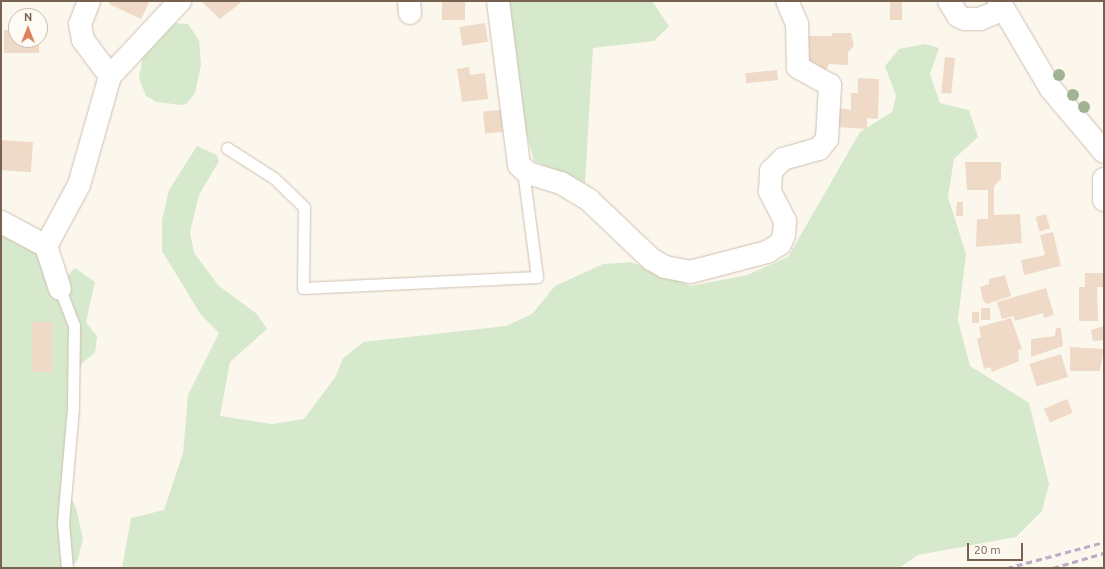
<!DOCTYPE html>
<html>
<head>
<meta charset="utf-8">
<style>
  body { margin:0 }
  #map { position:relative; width:1105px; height:569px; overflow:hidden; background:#fcf7ed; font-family:Ubuntu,sans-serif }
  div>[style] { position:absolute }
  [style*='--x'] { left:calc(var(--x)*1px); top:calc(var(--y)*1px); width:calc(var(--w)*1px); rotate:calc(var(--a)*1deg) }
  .green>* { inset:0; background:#d6e9cc }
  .building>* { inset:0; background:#efdac7; transform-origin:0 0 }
  .roads { filter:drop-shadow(0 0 1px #cec0b2) drop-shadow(0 0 1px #cec0b2) }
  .service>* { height:11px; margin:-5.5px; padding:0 5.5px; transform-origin:5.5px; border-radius:5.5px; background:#fff }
  .minor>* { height:22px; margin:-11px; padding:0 11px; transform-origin:11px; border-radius:11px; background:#fff }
  .tertiary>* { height:22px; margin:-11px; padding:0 11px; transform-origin:11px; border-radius:11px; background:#fff }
  .rail>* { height:3px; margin-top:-1.5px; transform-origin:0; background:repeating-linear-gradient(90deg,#bcaac6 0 6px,transparent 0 10px) }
  .trees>* { width:12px; height:12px; margin:-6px; border-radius:50%; background:#a0b393 }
  span { translate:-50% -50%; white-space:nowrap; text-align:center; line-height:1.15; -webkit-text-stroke:3px #fefbf4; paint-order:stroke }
  .frame { position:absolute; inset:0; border:2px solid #776150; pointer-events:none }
  .north { position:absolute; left:8px; top:8px; width:40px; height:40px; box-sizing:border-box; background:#fefbf4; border:1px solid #c8bdb2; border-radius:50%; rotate:0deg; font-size:11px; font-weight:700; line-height:16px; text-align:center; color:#776150 }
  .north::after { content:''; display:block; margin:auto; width:14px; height:18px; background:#dc825c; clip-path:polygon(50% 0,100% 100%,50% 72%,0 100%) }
  .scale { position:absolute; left:967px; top:543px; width:56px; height:18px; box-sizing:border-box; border:2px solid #776150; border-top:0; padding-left:5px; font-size:12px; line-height:14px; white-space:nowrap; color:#776150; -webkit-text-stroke:3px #fefbf4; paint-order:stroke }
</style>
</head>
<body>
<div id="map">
  <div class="green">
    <i style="clip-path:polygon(507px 1px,652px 1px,669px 26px,654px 41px,593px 48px,585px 183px,534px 161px,525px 128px)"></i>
    <i style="clip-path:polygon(173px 23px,188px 24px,199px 40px,201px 65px,195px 93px,186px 104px,181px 105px,157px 102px,146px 96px,139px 78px,143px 55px)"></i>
    <i style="clip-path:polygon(925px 44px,939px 48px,930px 74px,940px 103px,969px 110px,978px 137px,954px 159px,948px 197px,966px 254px,958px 320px,970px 366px,1029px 403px,1049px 484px,1042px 511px,1016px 537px,918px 555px,899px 568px,122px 568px,131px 518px,164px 510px,183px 453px,188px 395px,219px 333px,201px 315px,162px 251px,162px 220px,169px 190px,197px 146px,217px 155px,219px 161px,199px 195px,190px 232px,194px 253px,219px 286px,257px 314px,267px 329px,230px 362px,220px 416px,272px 424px,304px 419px,336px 376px,343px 358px,364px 342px,506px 326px,532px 314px,555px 286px,603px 264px,631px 262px,691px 286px,747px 275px,788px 257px,860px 132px,892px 112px,896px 96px,885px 66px,899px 49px)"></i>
    <i style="clip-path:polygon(1px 227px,34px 249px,67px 276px,75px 268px,95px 282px,86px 322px,97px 336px,95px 353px,82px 363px,78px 377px,70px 496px,76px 508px,83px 539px,78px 559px,71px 568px,1px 568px)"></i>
  </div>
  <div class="building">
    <i style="clip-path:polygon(111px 1px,145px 1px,149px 3px,141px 19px,109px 4px)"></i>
    <i style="clip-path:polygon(201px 1px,243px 1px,220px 19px)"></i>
    <i style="left:442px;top:1px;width:23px;height:19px"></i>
    <i style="left:890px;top:1px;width:12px;height:19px"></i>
    <i style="left:485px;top:23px;width:19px;height:26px;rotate:81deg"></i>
    <i style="clip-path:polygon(4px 30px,16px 30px,16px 40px,39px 40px,39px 53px,4px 53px)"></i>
    <i style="clip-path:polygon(832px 33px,851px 33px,854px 46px,848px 52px,848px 65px,829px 64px,826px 71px,803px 66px,803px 36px,832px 36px)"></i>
    <i style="left:945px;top:57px;width:10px;height:36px;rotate:6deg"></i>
    <i style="clip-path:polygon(469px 67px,470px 75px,485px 73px,488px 99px,462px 102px,457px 69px)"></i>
    <i style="left:777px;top:70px;width:10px;height:32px;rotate:84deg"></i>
    <i style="clip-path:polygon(858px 78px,879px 79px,878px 119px,867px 118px,867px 129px,838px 127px,838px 108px,851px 110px,851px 93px,858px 93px)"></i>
    <i style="left:501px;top:110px;width:22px;height:18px;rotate:85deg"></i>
    <i style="left:1px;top:140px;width:32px;height:30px;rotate:4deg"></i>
    <i style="clip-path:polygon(965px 162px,1001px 162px,1001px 179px,994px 186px,994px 215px,1020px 214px,1022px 243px,976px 247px,977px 219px,988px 219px,988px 190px,967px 190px)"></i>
    <i style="clip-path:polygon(957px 202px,963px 202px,963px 216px,956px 216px)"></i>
    <i style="left:1046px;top:214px;width:15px;height:11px;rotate:74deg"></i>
    <i style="clip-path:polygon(1053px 232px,1061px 266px,1024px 275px,1021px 260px,1045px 255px,1040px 235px)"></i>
    <i style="clip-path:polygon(1085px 273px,1103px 273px,1103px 287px,1097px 287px,1098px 321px,1079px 321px,1079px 287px,1085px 287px)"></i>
    <i style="clip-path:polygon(1005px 275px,1011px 296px,987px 304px,983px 300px,980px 287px,989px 284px,989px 279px)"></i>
    <i style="clip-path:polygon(1046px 288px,1054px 315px,1044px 318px,1043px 313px,1015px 321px,1014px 316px,1002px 319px,997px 302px)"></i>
    <i style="left:981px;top:308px;width:9px;height:12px"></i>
    <i style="left:972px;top:312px;width:7px;height:11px"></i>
    <i style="clip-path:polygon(1011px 318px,1022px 349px,1018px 350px,1019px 361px,992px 372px,990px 367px,984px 369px,977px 339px,981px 337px,979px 327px)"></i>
    <i style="left:32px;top:322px;width:21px;height:50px"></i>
    <i style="clip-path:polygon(1104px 326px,1104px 340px,1093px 341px,1091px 330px)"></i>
    <i style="clip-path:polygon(1056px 328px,1061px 328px,1063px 346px,1031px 357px,1031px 339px,1055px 336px)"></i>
    <i style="clip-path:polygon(1070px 347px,1104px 349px,1100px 371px,1070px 371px)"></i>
    <i style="left:1061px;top:354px;width:24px;height:33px;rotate:73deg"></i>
    <i style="left:1067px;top:399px;width:15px;height:25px;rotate:67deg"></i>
  </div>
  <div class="roads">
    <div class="service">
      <i style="--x:227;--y:148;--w:56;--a:32.6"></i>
      <i style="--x:274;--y:178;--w:42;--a:44"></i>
      <i style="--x:304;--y:207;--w:81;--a:90.7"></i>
      <i style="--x:303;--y:288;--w:234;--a:-2.7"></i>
      <i style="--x:537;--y:277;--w:108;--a:-97.5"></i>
      <i style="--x:60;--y:289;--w:39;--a:69"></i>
      <i style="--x:74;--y:325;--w:83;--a:90.7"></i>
      <i style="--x:73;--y:408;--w:115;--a:95"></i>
      <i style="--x:63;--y:523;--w:45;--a:84.9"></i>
    </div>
    <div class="minor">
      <i style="--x:89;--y:1;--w:25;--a:111"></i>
      <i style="--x:80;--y:24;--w:16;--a:79"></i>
      <i style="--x:83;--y:40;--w:45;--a:53.1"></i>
      <i style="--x:409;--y:1;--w:12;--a:85"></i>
      <i style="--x:498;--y:1;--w:165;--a:82.7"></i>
      <i style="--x:519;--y:165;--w:12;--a:42"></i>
      <i style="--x:528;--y:173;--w:34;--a:17"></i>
      <i style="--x:561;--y:183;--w:33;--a:31"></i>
      <i style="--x:589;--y:200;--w:86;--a:43.6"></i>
      <i style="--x:651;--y:259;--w:16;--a:30"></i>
      <i style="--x:665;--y:267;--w:25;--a:11"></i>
      <i style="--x:690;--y:272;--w:80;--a:-14.6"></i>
      <i style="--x:767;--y:252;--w:15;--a:-32"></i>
      <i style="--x:780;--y:244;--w:10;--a:-66"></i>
      <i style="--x:784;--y:235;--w:14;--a:-86"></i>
      <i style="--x:785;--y:221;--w:34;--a:-117"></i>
      <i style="--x:770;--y:191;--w:20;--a:-87"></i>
      <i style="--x:771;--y:171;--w:17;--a:-45"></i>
      <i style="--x:783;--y:159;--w:37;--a:-16"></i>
      <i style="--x:819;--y:149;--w:13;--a:-51"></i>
      <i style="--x:827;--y:139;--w:54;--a:-86.8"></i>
      <i style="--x:830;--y:85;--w:37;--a:-151"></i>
      <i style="--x:798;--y:67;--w:43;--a:-91.3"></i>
      <i style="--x:797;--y:24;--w:25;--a:-113"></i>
      <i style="--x:949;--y:1;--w:17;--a:59"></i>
      <i style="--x:958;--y:16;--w:8;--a:23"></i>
      <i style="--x:965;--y:19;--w:15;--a:0"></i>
      <i style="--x:980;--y:19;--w:23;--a:-23"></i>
      <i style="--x:1104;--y:179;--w:21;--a:90"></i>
      <i style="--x:46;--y:246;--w:45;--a:72"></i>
    </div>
    <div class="tertiary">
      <i style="--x:999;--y:1;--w:102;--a:59.4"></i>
      <i style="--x:1051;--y:89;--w:82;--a:49.9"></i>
      <i style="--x:1;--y:222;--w:51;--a:28.1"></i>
      <i style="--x:46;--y:246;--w:69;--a:-61.6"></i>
      <i style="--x:79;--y:185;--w:113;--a:-74.1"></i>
      <i style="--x:110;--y:76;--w:103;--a:-47"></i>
    </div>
  </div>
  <div class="rail">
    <i style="--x:1007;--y:568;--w:100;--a:-15"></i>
    <i style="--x:1053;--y:568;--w:53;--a:-16.4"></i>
  </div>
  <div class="trees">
    <i style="left:1059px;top:75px"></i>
    <i style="left:1073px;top:95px"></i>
    <i style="left:1084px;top:107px"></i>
  </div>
  <div class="frame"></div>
  <div class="north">N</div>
  <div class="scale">20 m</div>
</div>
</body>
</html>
